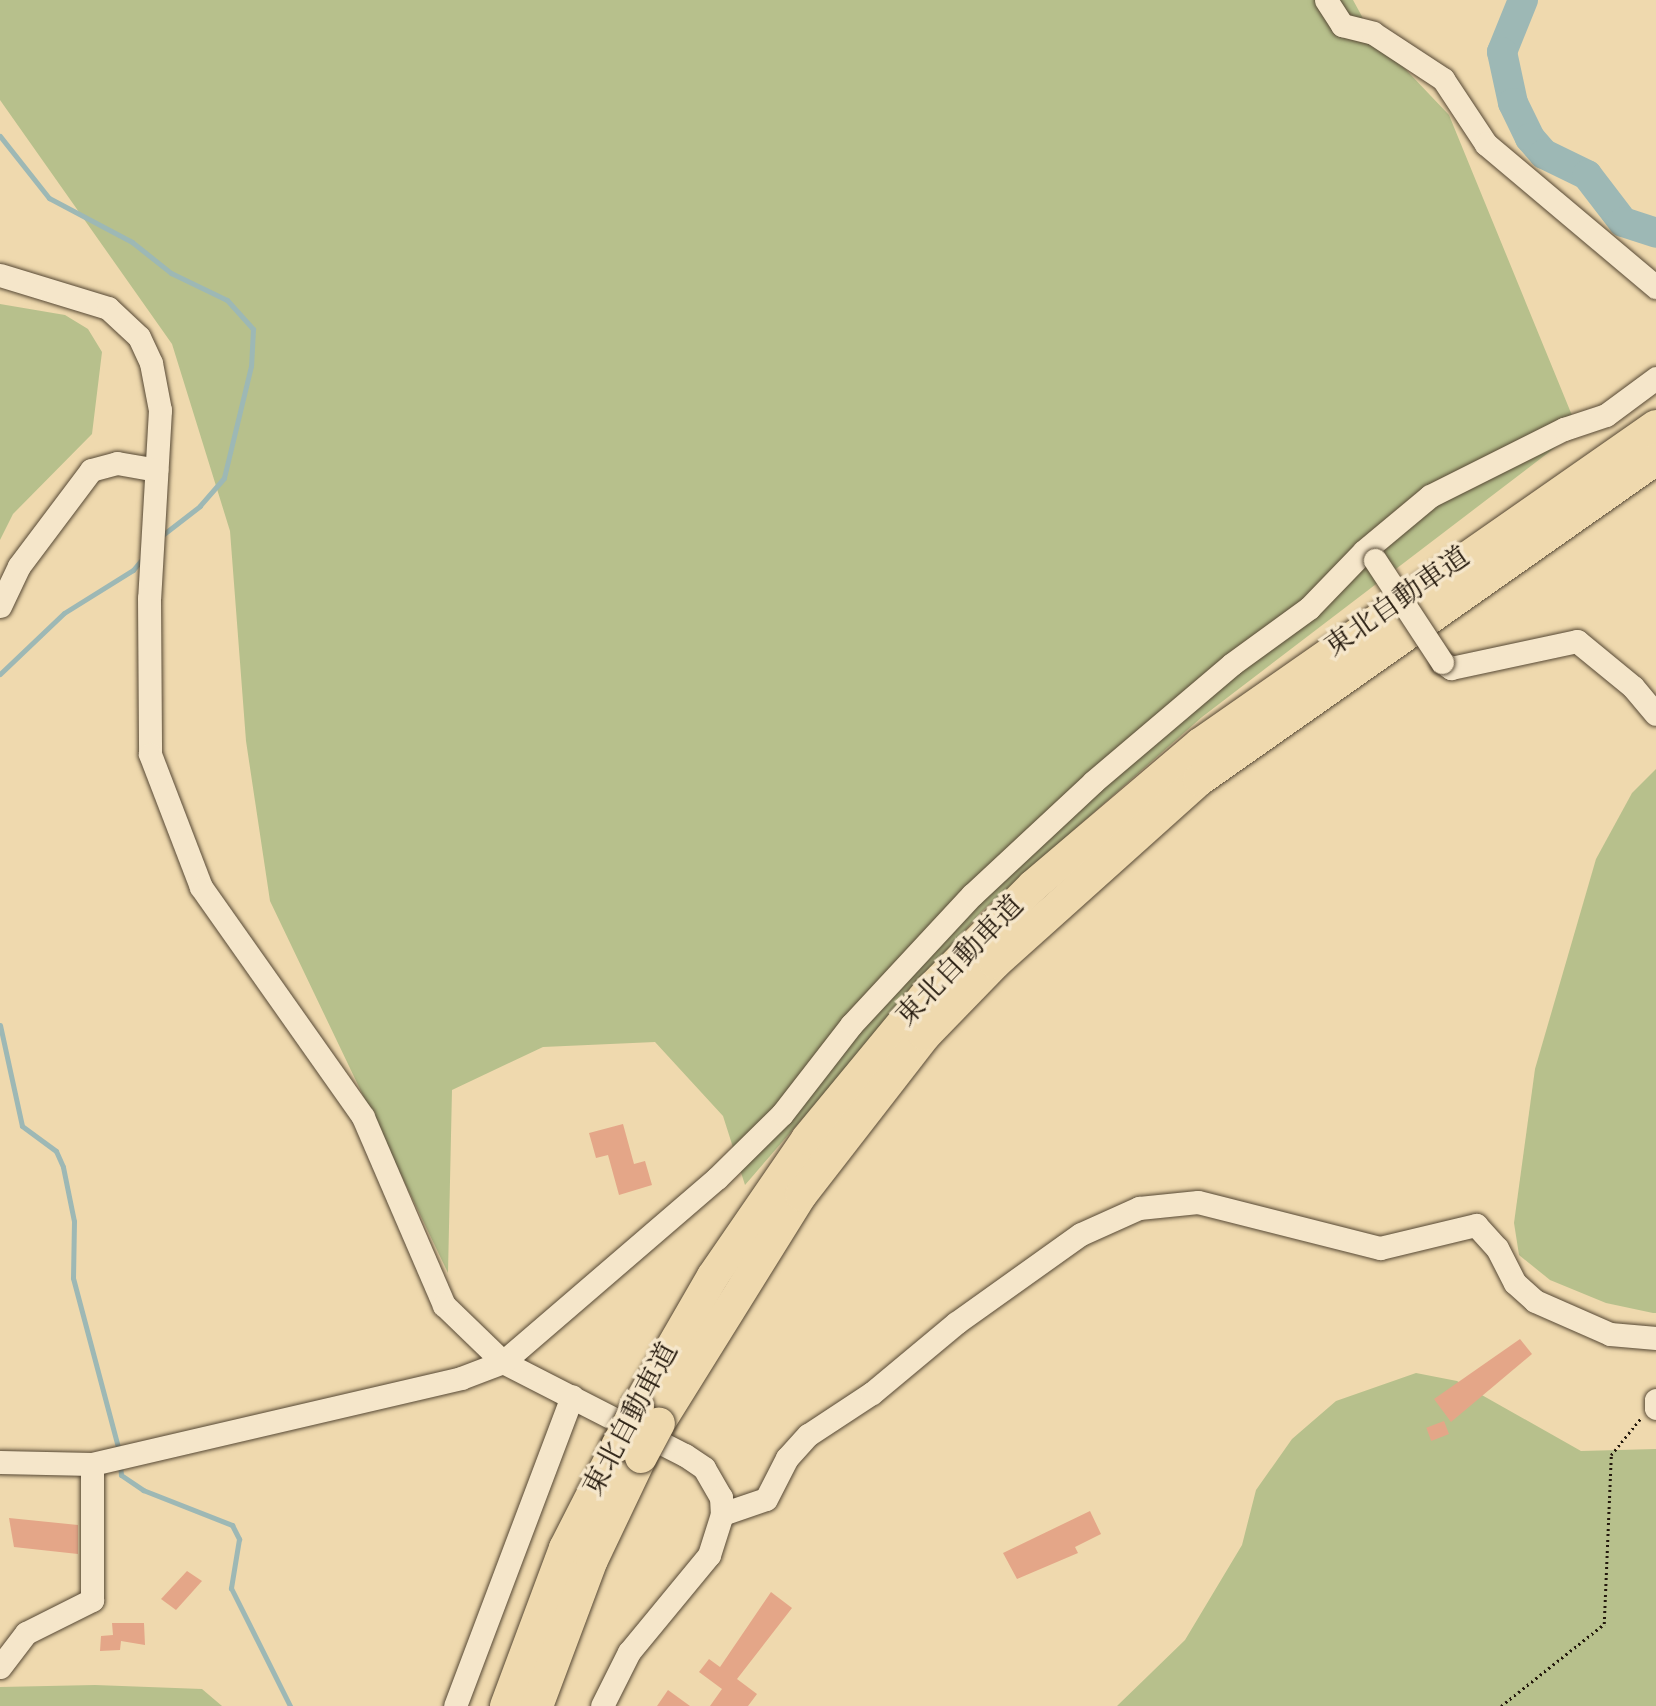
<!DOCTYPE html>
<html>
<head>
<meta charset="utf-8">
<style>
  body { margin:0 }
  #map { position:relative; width:1656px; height:1706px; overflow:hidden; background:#efd9ae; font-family:"Sorts Mill Goudy","Noto Serif JP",serif }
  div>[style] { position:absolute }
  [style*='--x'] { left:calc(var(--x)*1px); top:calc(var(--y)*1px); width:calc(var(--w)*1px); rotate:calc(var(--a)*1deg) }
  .green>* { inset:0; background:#b7c08c }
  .stream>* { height:5px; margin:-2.5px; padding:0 2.5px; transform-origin:2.5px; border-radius:2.5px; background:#9db8b5 }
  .river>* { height:30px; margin:-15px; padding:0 15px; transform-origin:15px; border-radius:15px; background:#9db8b5 }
  .building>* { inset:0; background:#e4a688; transform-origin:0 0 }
  .path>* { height:2.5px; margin-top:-1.25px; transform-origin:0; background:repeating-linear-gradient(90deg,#23180c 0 2px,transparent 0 5.5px) }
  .roads { filter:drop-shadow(0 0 2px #564834) drop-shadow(0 0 2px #564834) }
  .minor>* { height:23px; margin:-11.5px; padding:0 11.5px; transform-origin:11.5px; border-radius:11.5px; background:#f5e6ca }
  .highway>* { height:32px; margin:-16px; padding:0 16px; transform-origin:16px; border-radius:16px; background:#efd9ae }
  .bridges { filter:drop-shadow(0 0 2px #564834) drop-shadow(0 0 2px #564834) }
  .minor-bridge>* { height:23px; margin:-11.5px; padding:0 11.5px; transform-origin:11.5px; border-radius:11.5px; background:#f5e6ca }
  .highway-bridge>* { height:32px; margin:-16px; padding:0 16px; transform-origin:16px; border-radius:16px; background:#efd9ae }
  span { translate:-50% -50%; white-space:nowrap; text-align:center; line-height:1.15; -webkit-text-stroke:7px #f5e6ca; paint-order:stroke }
  .street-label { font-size:28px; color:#23180c }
</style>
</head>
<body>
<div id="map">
  <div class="green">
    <i style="clip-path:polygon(0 0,1353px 0,1371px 33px,1449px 115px,1578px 430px,1202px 717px,981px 912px,745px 1185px,723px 1116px,655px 1042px,543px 1047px,452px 1090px,448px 1273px,270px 901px,246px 741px,230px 531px,172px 344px,0 100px)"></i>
    <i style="clip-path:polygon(0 304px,65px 315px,88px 329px,102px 352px,92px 434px,13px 514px,0 540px)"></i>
    <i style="clip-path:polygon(1656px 769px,1656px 1313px,1653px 1313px,1606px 1303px,1550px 1280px,1519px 1255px,1514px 1223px,1535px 1069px,1596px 859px,1632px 793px)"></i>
    <i style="clip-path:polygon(1416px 1373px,1457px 1381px,1581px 1451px,1656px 1449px,1656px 1706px,1117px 1706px,1185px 1640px,1242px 1545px,1256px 1490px,1292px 1439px,1336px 1401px)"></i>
    <i style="clip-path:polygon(95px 1685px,202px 1689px,222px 1706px,0 1706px,0 1687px)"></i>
  </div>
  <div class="stream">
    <i style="--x:0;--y:136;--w:79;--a:51.7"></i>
    <i style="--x:49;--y:198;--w:94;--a:27.9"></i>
    <i style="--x:132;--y:242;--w:50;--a:38.5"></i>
    <i style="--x:171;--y:273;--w:62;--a:25.7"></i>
    <i style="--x:227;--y:300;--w:39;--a:48"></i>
    <i style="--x:253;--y:329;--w:37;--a:93"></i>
    <i style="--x:251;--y:366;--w:115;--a:103.6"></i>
    <i style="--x:224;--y:478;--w:37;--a:131"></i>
    <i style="--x:200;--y:506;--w:49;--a:142.4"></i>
    <i style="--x:0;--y:674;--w:88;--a:-43.6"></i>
    <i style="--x:64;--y:613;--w:81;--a:-31.9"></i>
    <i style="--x:133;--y:570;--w:17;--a:-50"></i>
    <i style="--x:0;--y:1025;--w:103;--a:77.7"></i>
    <i style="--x:22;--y:1126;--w:42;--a:36.3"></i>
    <i style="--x:56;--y:1151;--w:17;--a:66"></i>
    <i style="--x:63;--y:1167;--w:55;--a:78.5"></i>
    <i style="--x:74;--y:1221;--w:57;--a:91"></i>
    <i style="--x:73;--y:1278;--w:179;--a:75.1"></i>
    <i style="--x:120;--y:1465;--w:10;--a:84"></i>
    <i style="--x:121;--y:1475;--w:27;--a:34"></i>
    <i style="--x:143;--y:1490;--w:96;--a:21.5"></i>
    <i style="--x:232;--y:1525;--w:16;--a:63"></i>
    <i style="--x:239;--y:1539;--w:50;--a:99.3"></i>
    <i style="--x:231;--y:1588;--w:132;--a:63.4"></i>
  </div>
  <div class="river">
    <i style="--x:1523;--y:0;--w:56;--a:112"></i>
    <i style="--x:1502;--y:52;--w:52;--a:77.8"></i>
    <i style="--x:1513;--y:103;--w:39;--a:64"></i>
    <i style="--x:1530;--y:138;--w:21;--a:49"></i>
    <i style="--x:1544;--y:154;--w:48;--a:26"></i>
    <i style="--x:1587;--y:175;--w:59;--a:52.5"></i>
    <i style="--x:1623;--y:222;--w:35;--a:18"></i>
  </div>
  <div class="building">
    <i style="clip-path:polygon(623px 1124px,634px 1164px,645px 1161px,652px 1185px,619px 1195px,608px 1155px,596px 1158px,589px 1133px)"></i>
    <i style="clip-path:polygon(1520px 1339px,1532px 1354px,1451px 1422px,1434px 1399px)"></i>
    <i style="left:1444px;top:1421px;width:14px;height:19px;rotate:69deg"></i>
    <i style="clip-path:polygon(1090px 1511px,1101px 1534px,1075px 1547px,1078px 1553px,1017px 1579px,1003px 1553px)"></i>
    <i style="clip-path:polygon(9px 1518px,78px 1525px,78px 1554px,14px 1547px)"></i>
    <i style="clip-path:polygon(187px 1571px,202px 1581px,176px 1610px,161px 1599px)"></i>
    <i style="clip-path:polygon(771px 1592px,792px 1608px,737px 1679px,757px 1694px,748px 1706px,710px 1706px,722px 1689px,699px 1672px,709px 1659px,720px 1667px)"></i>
    <i style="clip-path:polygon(112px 1623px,144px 1623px,145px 1645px,121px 1641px,120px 1650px,100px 1651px,101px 1636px,113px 1635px)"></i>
    <i style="clip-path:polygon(668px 1690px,690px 1706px,657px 1706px)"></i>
  </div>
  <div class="path">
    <i style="--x:1501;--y:1706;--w:132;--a:-38.5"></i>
    <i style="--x:1604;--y:1624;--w:169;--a:-87.6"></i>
    <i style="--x:1611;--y:1455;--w:48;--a:-51"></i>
  </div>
  <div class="roads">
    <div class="minor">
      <i style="--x:1326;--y:0;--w:30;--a:57"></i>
      <i style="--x:1342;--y:25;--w:32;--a:14"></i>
      <i style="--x:1373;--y:33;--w:84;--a:33.3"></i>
      <i style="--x:1443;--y:79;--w:78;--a:56.5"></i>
      <i style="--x:1486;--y:144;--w:222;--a:40.1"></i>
      <i style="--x:0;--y:275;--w:113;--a:17"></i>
      <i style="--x:108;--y:308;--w:42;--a:43.1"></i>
      <i style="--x:139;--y:337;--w:29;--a:65"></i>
      <i style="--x:151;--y:363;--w:48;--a:79.2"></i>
      <i style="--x:160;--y:410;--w:188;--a:93.3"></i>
      <i style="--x:149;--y:598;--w:156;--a:89.6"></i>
      <i style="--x:150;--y:754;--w:142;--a:69"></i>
      <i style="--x:201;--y:887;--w:281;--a:54.8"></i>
      <i style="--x:363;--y:1117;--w:205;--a:66.7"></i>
      <i style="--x:444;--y:1305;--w:82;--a:44"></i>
      <i style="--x:503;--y:1362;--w:204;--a:27.1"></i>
      <i style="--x:685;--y:1455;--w:23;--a:34"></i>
      <i style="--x:704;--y:1468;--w:34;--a:60"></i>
      <i style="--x:721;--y:1497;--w:17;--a:87"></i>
      <i style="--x:722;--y:1514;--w:43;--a:107.6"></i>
      <i style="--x:709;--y:1555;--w:126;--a:129.5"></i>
      <i style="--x:629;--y:1652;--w:60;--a:116.6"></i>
      <i style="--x:0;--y:606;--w:44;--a:-64.6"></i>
      <i style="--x:19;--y:566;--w:120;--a:-53.1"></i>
      <i style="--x:91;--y:470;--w:27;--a:-15"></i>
      <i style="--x:117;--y:463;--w:40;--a:10"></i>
      <i style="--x:1442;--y:662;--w:11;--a:34"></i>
      <i style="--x:1451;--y:668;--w:129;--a:-12.1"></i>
      <i style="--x:1577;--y:641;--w:72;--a:39.4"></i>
      <i style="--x:1633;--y:687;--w:35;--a:50"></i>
      <i style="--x:1656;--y:1400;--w:8;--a:90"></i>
      <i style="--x:0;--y:1462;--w:92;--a:1.2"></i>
      <i style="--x:92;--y:1464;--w:379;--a:-13.1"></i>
      <i style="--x:461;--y:1378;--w:45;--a:-20.9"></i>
      <i style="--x:503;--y:1362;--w:282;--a:-40.7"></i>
      <i style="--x:717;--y:1178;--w:91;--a:-44.6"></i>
      <i style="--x:782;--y:1114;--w:113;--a:-52.2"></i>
      <i style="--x:851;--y:1025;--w:178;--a:-47.1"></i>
      <i style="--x:972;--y:895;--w:166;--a:-43"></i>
      <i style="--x:1093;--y:782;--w:182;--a:-40.3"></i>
      <i style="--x:1232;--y:664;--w:95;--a:-36"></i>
      <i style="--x:1309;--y:608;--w:79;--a:-46"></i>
      <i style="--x:1364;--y:551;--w:86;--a:-39.8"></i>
      <i style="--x:1430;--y:496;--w:150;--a:-26.6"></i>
      <i style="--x:1564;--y:429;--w:44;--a:-18.4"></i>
      <i style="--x:1606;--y:415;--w:62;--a:-36.5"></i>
      <i style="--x:722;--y:1514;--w:46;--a:-18.8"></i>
      <i style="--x:766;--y:1499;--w:46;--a:-62.9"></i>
      <i style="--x:787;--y:1458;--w:31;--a:-48"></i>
      <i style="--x:808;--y:1435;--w:77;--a:-33.3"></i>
      <i style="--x:872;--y:1393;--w:109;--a:-39.8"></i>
      <i style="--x:956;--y:1323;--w:153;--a:-35.5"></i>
      <i style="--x:1081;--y:1234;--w:64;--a:-24.1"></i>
      <i style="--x:1139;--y:1208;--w:59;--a:-5.8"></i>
      <i style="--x:1198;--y:1202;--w:188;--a:14.2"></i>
      <i style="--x:1380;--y:1248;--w:99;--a:-13.5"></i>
      <i style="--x:1476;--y:1225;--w:31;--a:48"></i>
      <i style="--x:1497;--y:1248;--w:39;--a:63"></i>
      <i style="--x:1515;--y:1283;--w:27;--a:42"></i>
      <i style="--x:1535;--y:1301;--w:82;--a:23.7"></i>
      <i style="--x:1610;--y:1334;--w:46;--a:5"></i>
      <i style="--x:0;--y:1667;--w:43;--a:-52.6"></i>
      <i style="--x:26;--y:1633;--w:74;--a:-26.6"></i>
      <i style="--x:92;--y:1600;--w:136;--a:-90"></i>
      <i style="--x:455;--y:1706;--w:331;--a:-69.3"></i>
    </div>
    <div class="highway">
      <i style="--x:638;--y:1406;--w:150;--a:-60"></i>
      <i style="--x:713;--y:1276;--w:166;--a:-55.5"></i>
      <i style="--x:807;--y:1139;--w:193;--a:-50.5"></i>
      <i style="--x:930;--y:990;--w:146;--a:-45.3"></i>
      <i style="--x:1033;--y:886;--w:219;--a:-40.4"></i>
      <i style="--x:1200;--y:744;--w:556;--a:-34.89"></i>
      <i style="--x:659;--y:1423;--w:269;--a:-58.1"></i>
      <i style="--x:801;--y:1195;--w:202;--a:-52.2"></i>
      <i style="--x:925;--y:1035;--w:100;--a:-45.8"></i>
      <i style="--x:995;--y:963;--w:274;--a:-41.9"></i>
      <i style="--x:1199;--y:780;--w:558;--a:-35.08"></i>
      <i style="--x:506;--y:1706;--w:169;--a:-69.5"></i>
      <i style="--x:565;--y:1548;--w:114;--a:-63"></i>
      <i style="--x:537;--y:1706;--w:156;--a:-69.4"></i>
      <i style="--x:592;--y:1560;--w:114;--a:-64.6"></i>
    </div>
  </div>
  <div class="bridges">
    <div class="minor-bridge">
      <i style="--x:1375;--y:560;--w:122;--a:56.7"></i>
    </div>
    <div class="highway-bridge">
      <i style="--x:617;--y:1446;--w:45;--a:-62.3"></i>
      <i style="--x:641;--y:1457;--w:38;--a:-62"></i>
    </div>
  </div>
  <div class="street-label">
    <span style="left:1398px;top:603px;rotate:-35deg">東北自動車道</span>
    <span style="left:961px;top:962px;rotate:-46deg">東北自動車道</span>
    <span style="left:632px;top:1420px;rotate:-62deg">東北自動車道</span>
  </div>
</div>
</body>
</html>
